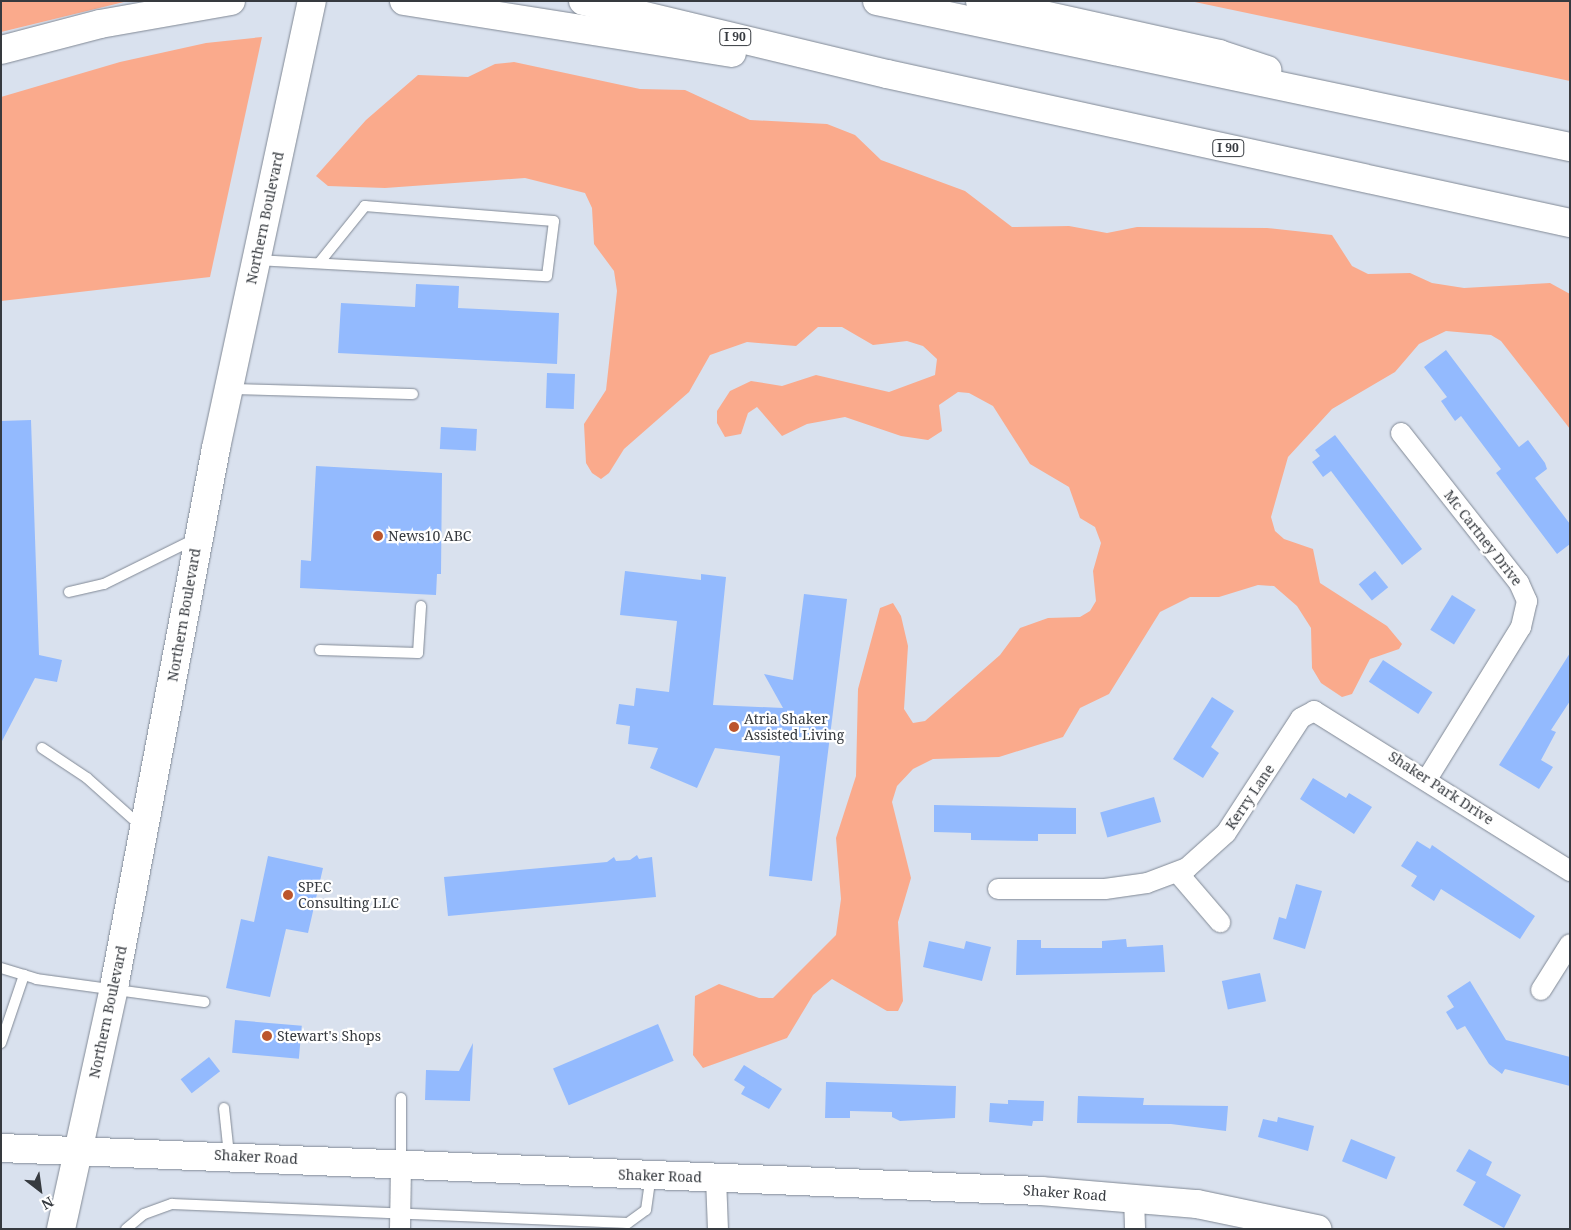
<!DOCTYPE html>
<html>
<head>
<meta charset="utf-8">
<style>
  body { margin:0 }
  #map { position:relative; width:1571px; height:1230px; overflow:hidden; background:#d9e1ee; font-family:"Noto Serif",serif }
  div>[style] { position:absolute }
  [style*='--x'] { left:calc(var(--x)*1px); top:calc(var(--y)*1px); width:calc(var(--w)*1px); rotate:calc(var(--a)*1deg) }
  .green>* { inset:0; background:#faaa8c }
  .building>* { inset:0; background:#93bafe; transform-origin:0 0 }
  .roads { filter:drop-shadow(0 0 1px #818995) drop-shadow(0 0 1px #818995) }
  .service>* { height:10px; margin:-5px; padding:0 5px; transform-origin:5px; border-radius:5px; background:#fff }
  .minor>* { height:20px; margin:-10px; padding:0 10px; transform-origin:10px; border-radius:10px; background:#fff }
  .secondary>* { height:28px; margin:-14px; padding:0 14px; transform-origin:14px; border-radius:14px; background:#fff }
  .motorway>* { height:28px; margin:-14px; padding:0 14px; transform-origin:14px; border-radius:14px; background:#fff }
  .dots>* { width:14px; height:14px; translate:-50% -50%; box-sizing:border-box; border:2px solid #fff; border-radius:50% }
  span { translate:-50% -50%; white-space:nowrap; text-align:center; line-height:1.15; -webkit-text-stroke:4.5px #fff; paint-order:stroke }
  .shield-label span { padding:1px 4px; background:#fff; border:1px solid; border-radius:4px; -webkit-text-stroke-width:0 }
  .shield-label { font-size:12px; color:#363a3f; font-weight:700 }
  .street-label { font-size:14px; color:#363a3f }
  .poi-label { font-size:14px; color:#363a3f }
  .left { translate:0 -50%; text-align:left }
  .frame { position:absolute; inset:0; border:2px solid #363a3f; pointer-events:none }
  .north { position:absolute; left:15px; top:1165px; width:50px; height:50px; -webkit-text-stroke:4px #fff; paint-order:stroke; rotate:150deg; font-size:14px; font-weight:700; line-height:20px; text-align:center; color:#363a3f }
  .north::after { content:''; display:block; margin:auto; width:18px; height:22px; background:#363a3f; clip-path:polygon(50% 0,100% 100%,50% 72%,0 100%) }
</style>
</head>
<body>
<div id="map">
  <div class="green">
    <i style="clip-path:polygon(1px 1px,128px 1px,1px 32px)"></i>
    <i style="clip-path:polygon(1190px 1px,1570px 1px,1570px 81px)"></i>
    <i style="clip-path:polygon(262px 37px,210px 277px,1px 301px,1px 97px,120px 62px,206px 43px)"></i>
    <i style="clip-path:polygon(514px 62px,640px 89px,685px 90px,750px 120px,827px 124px,855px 135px,881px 160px,965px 191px,1012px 227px,1069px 226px,1107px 233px,1137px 227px,1267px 228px,1332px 235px,1352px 266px,1368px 274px,1410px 273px,1432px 283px,1464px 288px,1550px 283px,1570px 294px,1570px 429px,1501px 341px,1491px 335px,1446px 331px,1419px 344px,1395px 372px,1332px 409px,1288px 457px,1271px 517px,1275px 531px,1284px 539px,1313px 549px,1320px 583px,1387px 626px,1402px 644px,1399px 649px,1370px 659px,1352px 694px,1342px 697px,1321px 683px,1312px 668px,1311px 628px,1297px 606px,1274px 586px,1258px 585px,1219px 597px,1190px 597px,1160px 612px,1109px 694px,1080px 708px,1063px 737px,999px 757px,933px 759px,913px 769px,897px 786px,892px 802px,911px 878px,898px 922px,903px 1001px,898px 1011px,887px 1011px,832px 979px,813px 995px,787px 1038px,703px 1068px,693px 1055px,695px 996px,719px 984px,759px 998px,773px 998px,836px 935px,841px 899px,836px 838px,856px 776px,858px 689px,880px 608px,893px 603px,901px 616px,908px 646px,904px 709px,913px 723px,925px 721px,1000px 655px,1020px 628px,1048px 618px,1080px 617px,1090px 611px,1096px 601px,1093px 571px,1101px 543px,1095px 527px,1080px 518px,1069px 487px,1030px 464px,993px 406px,969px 393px,958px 392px,939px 405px,942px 431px,928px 440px,901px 436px,845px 417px,807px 424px,782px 436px,757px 407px,748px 413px,741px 434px,725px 437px,717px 423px,717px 411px,730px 391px,751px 381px,782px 386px,816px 375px,889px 392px,935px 375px,937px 359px,923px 346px,907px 341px,873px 345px,842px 327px,818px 327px,796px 346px,747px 342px,710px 355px,689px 392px,624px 449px,609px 473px,601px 479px,592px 473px,586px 463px,584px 424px,606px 390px,617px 291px,614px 271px,594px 244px,592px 208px,585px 193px,525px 178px,385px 188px,328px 186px,316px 176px,366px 120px,418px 75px,468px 77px,495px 64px)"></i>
  </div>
  <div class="building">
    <i style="clip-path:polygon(416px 284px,459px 286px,458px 308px,559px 313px,557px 364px,338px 353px,341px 303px,415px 307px)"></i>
    <i style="clip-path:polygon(1446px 350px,1519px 447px,1528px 440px,1545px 463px,1547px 469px,1535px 478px,1570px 524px,1570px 544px,1557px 554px,1496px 473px,1501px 469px,1461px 416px,1455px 421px,1441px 401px,1447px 397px,1424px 367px)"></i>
    <i style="left:547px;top:373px;width:28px;height:35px;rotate:2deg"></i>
    <i style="clip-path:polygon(31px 420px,39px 655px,62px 660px,57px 682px,35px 678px,1px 743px,1px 421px)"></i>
    <i style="left:441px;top:427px;width:36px;height:22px;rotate:3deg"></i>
    <i style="clip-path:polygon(1335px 435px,1422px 549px,1402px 565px,1331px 471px,1323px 477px,1312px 462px,1320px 456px,1315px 450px)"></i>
    <i style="clip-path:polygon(316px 466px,442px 473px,441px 574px,437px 574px,436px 595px,300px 588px,301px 560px,311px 561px)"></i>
    <i style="clip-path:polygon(625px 571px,701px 580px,701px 574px,726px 577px,713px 705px,783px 708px,764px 674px,793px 680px,804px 594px,847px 599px,812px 881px,769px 876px,780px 756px,715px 748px,697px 788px,650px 768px,658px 748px,628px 744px,630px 726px,616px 724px,619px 704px,634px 706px,636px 688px,669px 692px,677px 621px,620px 615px)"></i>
    <i style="left:1375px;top:571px;width:21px;height:21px;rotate:51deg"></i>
    <i style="left:1452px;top:595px;width:28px;height:41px;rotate:32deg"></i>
    <i style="clip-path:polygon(1570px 653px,1570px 701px,1551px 730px,1556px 732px,1541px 760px,1553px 767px,1539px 789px,1499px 765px)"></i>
    <i style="left:1383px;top:660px;width:59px;height:26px;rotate:33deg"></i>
    <i style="clip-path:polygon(1212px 697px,1234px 711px,1211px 747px,1219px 753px,1203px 778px,1173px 759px)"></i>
    <i style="clip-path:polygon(1313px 778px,1346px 798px,1349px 793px,1372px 807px,1354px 834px,1300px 799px)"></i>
    <i style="left:1154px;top:797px;width:26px;height:56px;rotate:74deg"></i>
    <i style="clip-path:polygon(934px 805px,1076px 808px,1076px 834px,1038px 834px,1038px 841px,971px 840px,971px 833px,934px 832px)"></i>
    <i style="clip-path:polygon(1417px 841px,1430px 849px,1432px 845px,1535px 916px,1520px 939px,1441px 889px,1434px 901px,1411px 886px,1417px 876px,1401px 866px)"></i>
    <i style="clip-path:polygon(637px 855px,639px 859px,652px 857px,656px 897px,448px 916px,444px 877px,607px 862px,614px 857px,616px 861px,630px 860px)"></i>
    <i style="clip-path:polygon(268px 856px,323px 868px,308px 933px,286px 929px,270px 997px,226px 988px,241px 919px,254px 922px)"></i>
    <i style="clip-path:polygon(1296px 884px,1322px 891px,1305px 949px,1273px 939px,1279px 917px,1286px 919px)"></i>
    <i style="clip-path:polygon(1126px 939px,1127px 947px,1163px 945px,1165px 972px,1016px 975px,1017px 940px,1041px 940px,1041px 948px,1102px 948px,1102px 941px)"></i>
    <i style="clip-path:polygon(929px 941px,964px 949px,966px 941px,991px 947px,982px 981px,923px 967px)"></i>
    <i style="left:1260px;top:973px;width:29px;height:39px;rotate:78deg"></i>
    <i style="clip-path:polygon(1470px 981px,1506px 1040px,1570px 1057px,1570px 1086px,1505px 1069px,1502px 1074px,1489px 1064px,1465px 1026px,1457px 1030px,1446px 1012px,1454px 1007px,1447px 996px)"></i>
    <i style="left:235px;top:1020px;width:67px;height:33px;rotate:5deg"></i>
    <i style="left:658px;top:1024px;width:40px;height:114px;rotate:67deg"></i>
    <i style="clip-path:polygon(473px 1043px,470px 1101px,425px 1100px,426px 1070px,459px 1071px)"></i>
    <i style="left:209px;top:1057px;width:18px;height:36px;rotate:52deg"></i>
    <i style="clip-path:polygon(744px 1065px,782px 1089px,769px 1109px,741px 1094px,745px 1087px,734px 1080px)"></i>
    <i style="clip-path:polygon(826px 1082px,956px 1086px,955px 1118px,900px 1121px,892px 1117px,892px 1112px,850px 1111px,850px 1118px,825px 1118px)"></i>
    <i style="clip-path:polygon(1078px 1096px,1144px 1098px,1143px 1105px,1228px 1106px,1226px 1131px,1171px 1124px,1077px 1123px)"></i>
    <i style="clip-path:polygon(1008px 1100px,1044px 1101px,1043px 1121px,1033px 1121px,1032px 1126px,989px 1122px,990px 1103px,1008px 1104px)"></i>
    <i style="clip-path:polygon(1278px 1117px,1314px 1126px,1308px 1151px,1258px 1137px,1263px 1119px,1277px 1122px)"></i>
    <i style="left:1351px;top:1139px;width:48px;height:24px;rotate:22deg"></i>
    <i style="clip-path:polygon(1469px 1149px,1492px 1162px,1486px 1175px,1521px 1195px,1504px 1228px,1463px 1205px,1476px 1182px,1456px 1171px)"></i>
  </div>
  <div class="roads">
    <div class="service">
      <i style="--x:257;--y:260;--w:290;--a:3.2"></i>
      <i style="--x:547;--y:276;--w:55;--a:-82.7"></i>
      <i style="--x:554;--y:221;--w:190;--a:-175.5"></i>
      <i style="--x:365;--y:206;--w:73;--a:128.9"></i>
      <i style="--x:230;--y:389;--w:183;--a:1.6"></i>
      <i style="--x:69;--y:592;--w:36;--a:-13"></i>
      <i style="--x:104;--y:584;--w:102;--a:-26.3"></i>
      <i style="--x:320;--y:650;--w:98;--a:1.8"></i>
      <i style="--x:418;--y:653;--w:47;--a:-86.3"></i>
      <i style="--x:42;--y:748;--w:54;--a:33.7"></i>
      <i style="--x:87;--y:778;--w:74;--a:41.7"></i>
      <i style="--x:1;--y:968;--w:37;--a:17"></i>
      <i style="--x:36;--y:979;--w:170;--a:7.8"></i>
      <i style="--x:1;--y:1043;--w:72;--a:-71.3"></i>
      <i style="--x:401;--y:1098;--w:64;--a:90"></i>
      <i style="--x:224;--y:1108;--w:47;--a:83.9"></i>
      <i style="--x:126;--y:1229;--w:23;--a:-40"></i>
      <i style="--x:144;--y:1214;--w:30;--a:-20"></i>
      <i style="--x:172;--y:1204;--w:456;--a:2.4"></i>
      <i style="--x:628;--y:1223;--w:22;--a:-36"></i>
      <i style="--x:646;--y:1210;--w:34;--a:-82"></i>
    </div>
    <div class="minor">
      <i style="--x:1401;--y:433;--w:191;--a:51.8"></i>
      <i style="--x:1519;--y:583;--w:20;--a:66"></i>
      <i style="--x:1527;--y:601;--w:27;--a:103"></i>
      <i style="--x:1521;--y:627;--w:179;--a:121.7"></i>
      <i style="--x:1178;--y:873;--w:65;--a:49.4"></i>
      <i style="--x:998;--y:889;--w:107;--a:0"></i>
      <i style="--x:1105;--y:889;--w:42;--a:-8.1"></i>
      <i style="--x:1147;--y:883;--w:43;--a:-20.6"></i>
      <i style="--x:1187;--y:868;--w:52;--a:-41.9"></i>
      <i style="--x:1226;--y:833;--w:137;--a:-56.9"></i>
      <i style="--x:1301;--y:718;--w:15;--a:-28"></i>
      <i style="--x:1314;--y:711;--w:302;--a:32"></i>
      <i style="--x:1541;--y:990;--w:54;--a:-57.8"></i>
      <i style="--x:716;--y:1178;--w:51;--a:87.8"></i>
      <i style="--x:1134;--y:1198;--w:31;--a:88"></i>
      <i style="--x:400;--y:1229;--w:64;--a:-89.1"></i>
    </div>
    <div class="secondary">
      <i style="--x:1;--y:1148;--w:1041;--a:2.37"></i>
      <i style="--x:1041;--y:1191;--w:157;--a:4.8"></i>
      <i style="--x:1197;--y:1204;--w:123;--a:11.8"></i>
      <i style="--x:61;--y:1229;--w:248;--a:-77.6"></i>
      <i style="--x:114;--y:987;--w:549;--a:-79.28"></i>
      <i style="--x:216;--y:448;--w:457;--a:-77.9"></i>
    </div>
    <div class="motorway">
      <i style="--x:404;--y:1;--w:332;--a:9"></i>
      <i style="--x:583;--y:1;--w:313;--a:13.5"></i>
      <i style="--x:887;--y:74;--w:699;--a:12.31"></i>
      <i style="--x:877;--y:1;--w:708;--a:11.9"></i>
      <i style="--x:980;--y:1;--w:245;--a:12.5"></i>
      <i style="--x:1219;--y:54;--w:51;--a:18.4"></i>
      <i style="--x:1;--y:50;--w:102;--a:-14.7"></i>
      <i style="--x:100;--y:24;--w:133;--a:-10"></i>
    </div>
  </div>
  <div class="dots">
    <i style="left:378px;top:536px;background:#bc552c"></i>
    <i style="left:734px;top:727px;background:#bc552c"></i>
    <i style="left:288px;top:895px;background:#bc552c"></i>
    <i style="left:267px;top:1036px;background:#bc552c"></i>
  </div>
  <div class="shield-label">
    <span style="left:735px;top:37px">I 90</span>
    <span style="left:1228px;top:148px">I 90</span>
  </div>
  <div class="street-label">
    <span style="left:265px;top:218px;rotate:-78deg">Northern Boulevard</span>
    <span style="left:1483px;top:538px;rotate:52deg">Mc Cartney Drive</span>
    <span style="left:184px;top:615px;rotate:-80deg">Northern Boulevard</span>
    <span style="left:1441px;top:788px;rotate:33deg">Shaker Park Drive</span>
    <span style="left:1250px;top:797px;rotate:-56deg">Kerry Lane</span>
    <span style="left:108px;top:1012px;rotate:-78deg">Northern Boulevard</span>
    <span style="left:256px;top:1157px;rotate:3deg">Shaker Road</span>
    <span style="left:660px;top:1176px;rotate:2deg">Shaker Road</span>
    <span style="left:1065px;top:1193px;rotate:4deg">Shaker Road</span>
  </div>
  <div class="poi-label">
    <span class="left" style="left:388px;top:536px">News10 ABC</span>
    <span class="left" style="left:744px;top:727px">Atria Shaker<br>Assisted Living</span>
    <span class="left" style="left:298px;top:895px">SPEC<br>Consulting LLC</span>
    <span class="left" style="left:277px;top:1036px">Stewart's Shops</span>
  </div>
  <div class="frame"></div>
  <div class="north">N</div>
</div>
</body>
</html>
